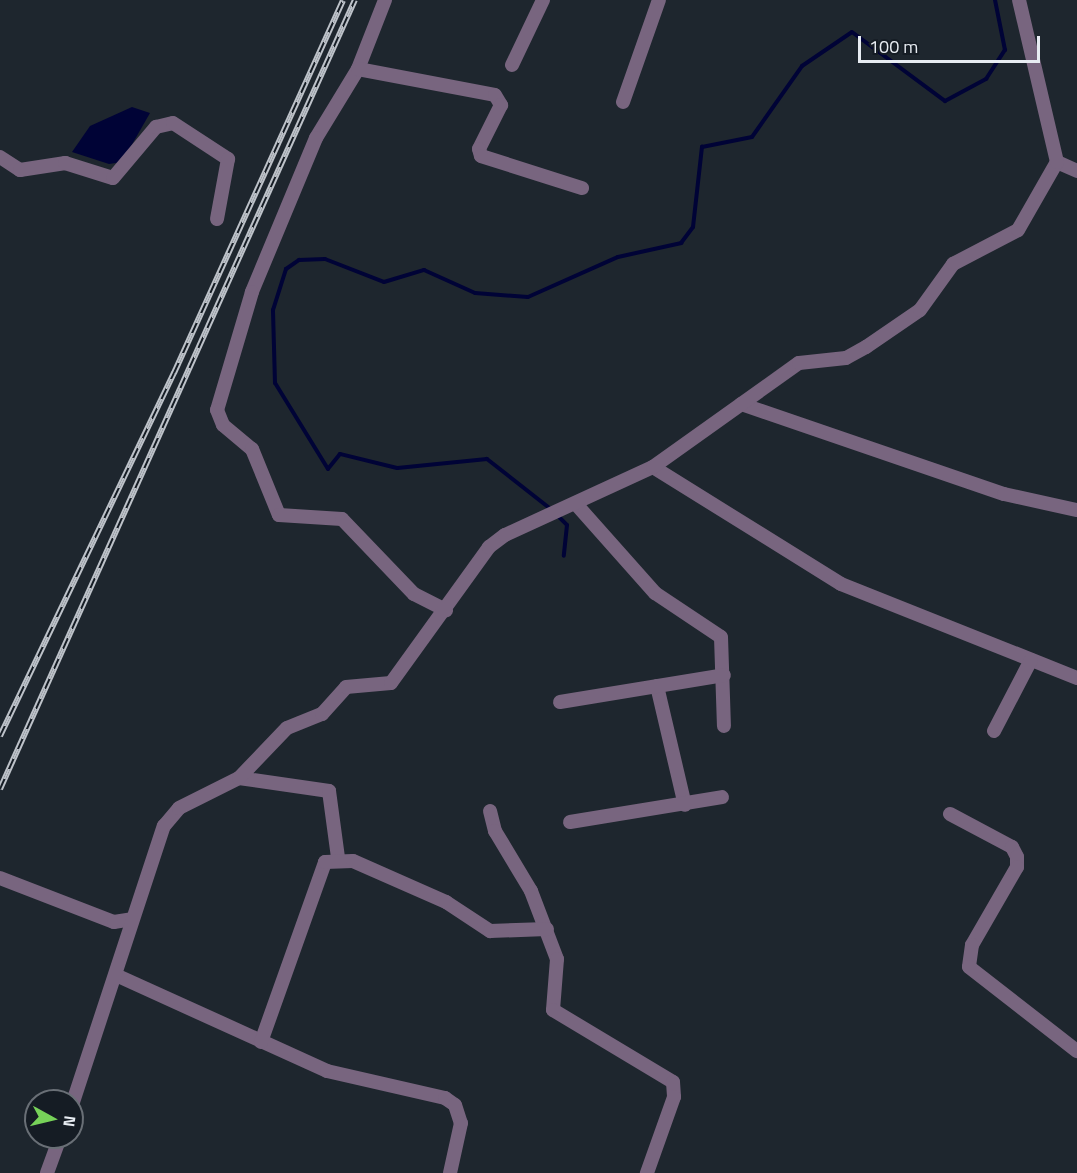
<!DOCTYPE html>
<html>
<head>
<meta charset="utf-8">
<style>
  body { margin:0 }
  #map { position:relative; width:1077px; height:1173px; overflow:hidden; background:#1e262e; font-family:"Titillium Web",sans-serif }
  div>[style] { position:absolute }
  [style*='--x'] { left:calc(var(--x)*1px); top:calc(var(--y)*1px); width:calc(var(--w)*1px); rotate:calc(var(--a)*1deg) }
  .water>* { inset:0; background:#000336 }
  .stream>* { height:4px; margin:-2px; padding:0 2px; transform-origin:2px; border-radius:2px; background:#000336 }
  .minor>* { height:14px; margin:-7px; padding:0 7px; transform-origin:7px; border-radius:7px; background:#78657f }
  .rail>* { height:6px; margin-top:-3px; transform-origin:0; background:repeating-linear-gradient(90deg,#151c24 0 11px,#bdc2c9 0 22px); box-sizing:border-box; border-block:2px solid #bdc2c9 }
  span { translate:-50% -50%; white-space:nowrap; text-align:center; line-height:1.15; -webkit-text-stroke:4.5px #151c24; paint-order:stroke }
  .north { position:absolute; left:24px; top:1089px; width:60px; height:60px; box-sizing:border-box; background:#151c24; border:2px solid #696f76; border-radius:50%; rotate:98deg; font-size:16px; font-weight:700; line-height:24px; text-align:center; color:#e7ecf2 }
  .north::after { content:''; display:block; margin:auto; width:21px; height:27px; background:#77d259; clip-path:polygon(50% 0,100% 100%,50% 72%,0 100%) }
  .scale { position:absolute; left:858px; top:36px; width:182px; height:27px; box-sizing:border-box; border:3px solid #e7ecf2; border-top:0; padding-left:8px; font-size:18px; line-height:21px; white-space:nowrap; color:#e7ecf2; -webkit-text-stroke:4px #151c24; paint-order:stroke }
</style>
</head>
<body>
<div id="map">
  <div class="water">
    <i style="clip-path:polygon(132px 107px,150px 113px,122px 162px,109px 164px,72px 152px,90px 126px)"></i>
  </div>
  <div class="stream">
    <i style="--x:552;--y:510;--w:83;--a:-141.9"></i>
    <i style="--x:487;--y:459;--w:90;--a:174.3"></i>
    <i style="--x:397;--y:468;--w:59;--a:-166.2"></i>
    <i style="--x:340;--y:454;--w:19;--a:129"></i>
    <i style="--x:328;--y:469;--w:101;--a:-121.6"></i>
    <i style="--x:275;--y:383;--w:73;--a:-91.6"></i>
    <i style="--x:273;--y:310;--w:43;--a:-72.4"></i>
    <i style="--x:286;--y:269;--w:16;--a:-35"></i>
    <i style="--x:299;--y:260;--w:26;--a:-2"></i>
    <i style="--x:325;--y:259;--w:63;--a:21.3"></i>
    <i style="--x:384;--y:282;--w:42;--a:-16.7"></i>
    <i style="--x:424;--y:270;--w:56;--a:24.3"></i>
    <i style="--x:475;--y:293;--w:53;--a:4.3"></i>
    <i style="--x:528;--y:297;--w:98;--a:-24"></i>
    <i style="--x:618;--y:257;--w:65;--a:-12.5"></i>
    <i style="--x:681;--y:243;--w:20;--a:-53"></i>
    <i style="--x:693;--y:227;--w:81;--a:-83.6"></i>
    <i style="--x:702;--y:147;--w:51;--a:-11.3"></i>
    <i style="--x:752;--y:137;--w:87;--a:-54.8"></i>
    <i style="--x:802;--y:66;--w:60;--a:-34.2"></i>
    <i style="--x:852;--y:32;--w:116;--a:36.6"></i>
    <i style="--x:945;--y:101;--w:47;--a:-28.2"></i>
    <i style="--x:986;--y:79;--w:35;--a:-57"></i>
    <i style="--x:1005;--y:50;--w:51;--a:-101.3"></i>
    <i style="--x:557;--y:515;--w:14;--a:45"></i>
    <i style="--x:567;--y:525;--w:31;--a:96"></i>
  </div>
  <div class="minor">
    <i style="--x:385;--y:0;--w:74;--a:111.4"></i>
    <i style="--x:358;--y:69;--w:81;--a:121.3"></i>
    <i style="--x:316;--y:138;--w:167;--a:112.6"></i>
    <i style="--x:252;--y:292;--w:123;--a:106.5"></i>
    <i style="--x:217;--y:410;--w:16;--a:68"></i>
    <i style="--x:223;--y:425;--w:38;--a:40"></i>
    <i style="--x:252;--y:449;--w:71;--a:67.8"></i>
    <i style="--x:279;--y:515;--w:63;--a:3.6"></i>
    <i style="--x:342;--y:519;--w:104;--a:46.2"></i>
    <i style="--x:414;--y:594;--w:36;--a:27"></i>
    <i style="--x:512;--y:65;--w:72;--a:-64.5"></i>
    <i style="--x:358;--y:69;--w:139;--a:10.7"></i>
    <i style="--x:495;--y:95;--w:12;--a:59"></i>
    <i style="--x:501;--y:105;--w:49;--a:116.6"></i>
    <i style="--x:479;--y:149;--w:7;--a:74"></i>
    <i style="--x:481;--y:156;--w:106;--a:17.6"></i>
    <i style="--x:623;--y:102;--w:108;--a:-70.6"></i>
    <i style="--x:0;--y:157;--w:24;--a:33"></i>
    <i style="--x:20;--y:170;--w:46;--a:-8.8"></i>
    <i style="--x:65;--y:163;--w:50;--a:17.4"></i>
    <i style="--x:113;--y:178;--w:67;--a:-49.9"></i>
    <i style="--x:156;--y:127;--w:17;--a:-13"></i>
    <i style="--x:173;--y:123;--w:66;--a:33.2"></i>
    <i style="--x:228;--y:159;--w:61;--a:100.4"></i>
    <i style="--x:1057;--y:162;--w:22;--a:24"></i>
    <i style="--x:741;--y:404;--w:278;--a:18.9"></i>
    <i style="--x:1004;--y:494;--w:75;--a:12.4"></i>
    <i style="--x:653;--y:467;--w:221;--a:31.9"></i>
    <i style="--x:841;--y:584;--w:254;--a:21.7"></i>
    <i style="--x:576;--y:504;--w:119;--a:48.4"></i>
    <i style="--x:655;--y:593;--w:79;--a:33.7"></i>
    <i style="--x:721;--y:637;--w:89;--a:88.1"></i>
    <i style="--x:657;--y:686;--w:122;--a:76.8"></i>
    <i style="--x:560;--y:702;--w:166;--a:-9.3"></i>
    <i style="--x:994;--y:731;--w:80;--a:-62.5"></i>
    <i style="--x:239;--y:778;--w:91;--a:8.2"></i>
    <i style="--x:329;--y:791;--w:68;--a:82.3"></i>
    <i style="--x:490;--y:811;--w:21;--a:76"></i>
    <i style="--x:495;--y:831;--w:70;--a:59"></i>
    <i style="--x:531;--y:891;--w:73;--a:69.1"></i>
    <i style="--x:557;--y:959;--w:51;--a:94.5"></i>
    <i style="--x:553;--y:1010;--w:140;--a:31"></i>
    <i style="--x:673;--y:1082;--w:15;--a:86"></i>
    <i style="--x:674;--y:1097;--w:81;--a:109.6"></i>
    <i style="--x:950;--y:814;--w:70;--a:28"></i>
    <i style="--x:1012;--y:847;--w:11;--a:63"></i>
    <i style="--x:1017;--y:857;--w:10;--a:90"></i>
    <i style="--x:1017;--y:867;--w:90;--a:120"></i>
    <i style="--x:972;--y:945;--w:22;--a:98"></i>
    <i style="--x:969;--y:967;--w:137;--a:37.9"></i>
    <i style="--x:570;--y:822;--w:154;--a:-9.3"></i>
    <i style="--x:0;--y:878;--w:122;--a:21.1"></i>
    <i style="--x:114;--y:922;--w:18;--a:-9"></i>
    <i style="--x:118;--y:976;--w:230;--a:24.4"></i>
    <i style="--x:327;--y:1071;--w:121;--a:12.9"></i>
    <i style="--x:445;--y:1098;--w:12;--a:35"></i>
    <i style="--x:455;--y:1105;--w:19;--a:72"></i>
    <i style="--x:461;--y:1123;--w:51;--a:102.4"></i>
    <i style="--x:261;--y:1042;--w:191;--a:-70.4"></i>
    <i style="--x:325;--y:862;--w:28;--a:-2"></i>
    <i style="--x:353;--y:861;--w:102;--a:23.8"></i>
    <i style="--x:446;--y:902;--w:53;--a:33.4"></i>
    <i style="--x:490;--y:931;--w:57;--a:-2"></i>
    <i style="--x:72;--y:1105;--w:294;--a:-71.8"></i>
    <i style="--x:164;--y:826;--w:23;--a:-50"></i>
    <i style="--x:179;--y:808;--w:67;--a:-26.6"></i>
    <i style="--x:239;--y:778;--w:69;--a:-46.2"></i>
    <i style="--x:287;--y:728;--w:38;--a:-22"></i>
    <i style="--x:322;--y:714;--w:36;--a:-48"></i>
    <i style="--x:346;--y:687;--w:45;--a:-5.1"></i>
    <i style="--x:391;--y:683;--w:168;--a:-54.2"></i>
    <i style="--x:489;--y:547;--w:20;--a:-37"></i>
    <i style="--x:505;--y:535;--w:163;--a:-24.7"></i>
    <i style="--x:653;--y:467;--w:179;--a:-35.5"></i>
    <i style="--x:799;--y:363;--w:47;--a:-6.1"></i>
    <i style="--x:846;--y:358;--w:23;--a:-29"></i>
    <i style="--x:866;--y:347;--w:65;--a:-34.4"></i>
    <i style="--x:920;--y:310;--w:57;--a:-54.3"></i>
    <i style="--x:953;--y:264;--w:73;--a:-27.6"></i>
    <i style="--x:1018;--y:230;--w:78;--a:-60.2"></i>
    <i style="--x:1057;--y:162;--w:166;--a:-103.2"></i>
    <i style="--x:47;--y:1173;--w:38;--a:-70"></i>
  </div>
  <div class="rail">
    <i style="--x:0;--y:736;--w:403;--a:-64.4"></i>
    <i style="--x:174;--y:373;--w:409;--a:-65.6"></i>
    <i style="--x:0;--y:789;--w:865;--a:-65.78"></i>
  </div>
  <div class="north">N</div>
  <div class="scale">100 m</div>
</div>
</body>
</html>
